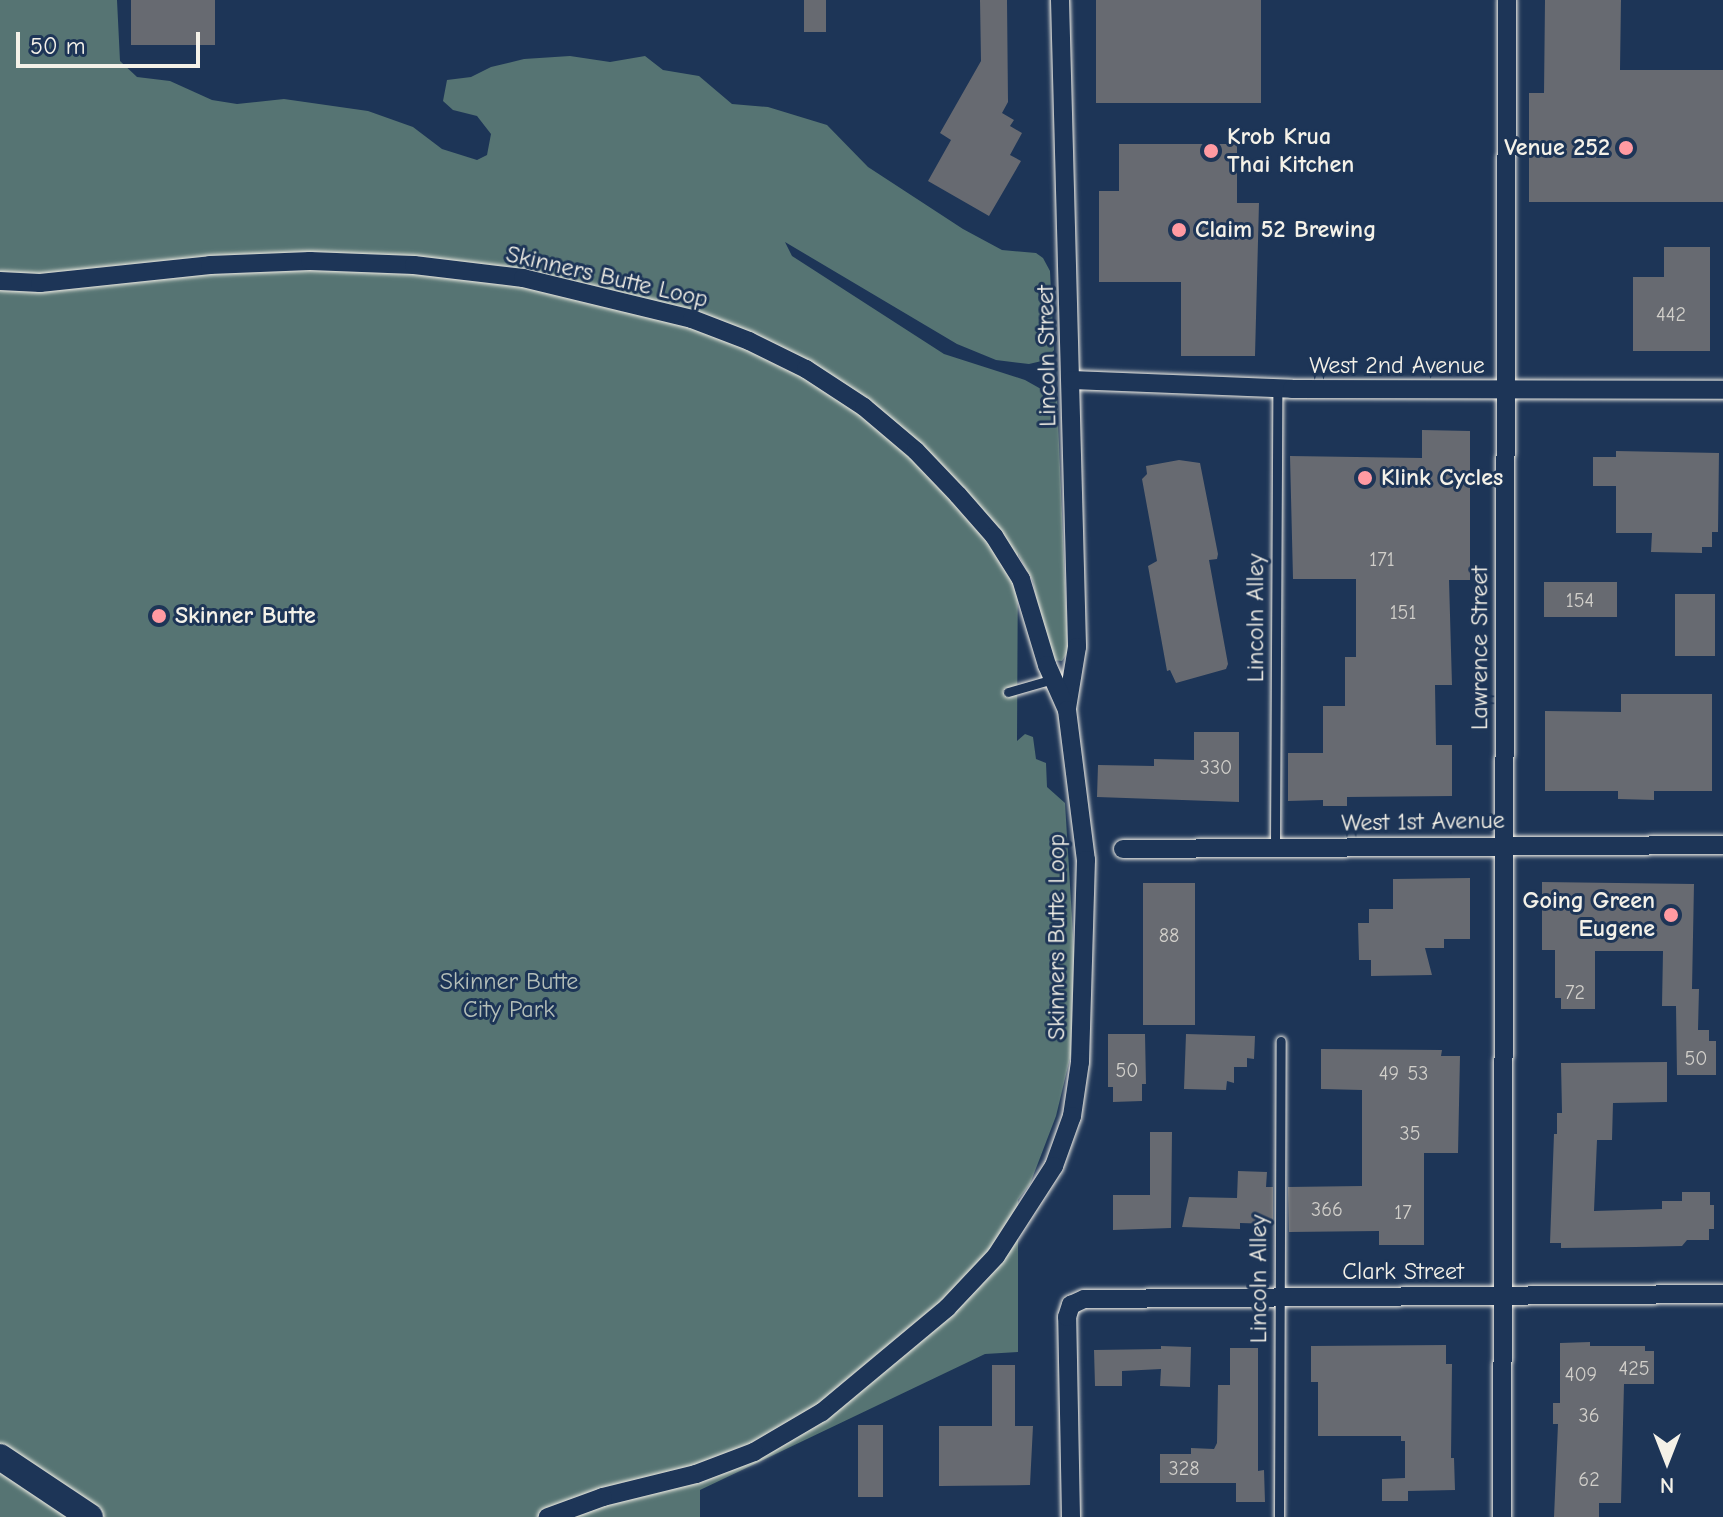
<!DOCTYPE html>
<html>
<head>
<meta charset="utf-8">
<style>
  body { margin:0 }
  #map { position:relative; width:1723px; height:1517px; overflow:hidden; background:#1d3557; font-family:"Comic Neue",sans-serif }
  div>[style] { position:absolute }
  [style*='--x'] { left:calc(var(--x)*1px); top:calc(var(--y)*1px); width:calc(var(--w)*1px); rotate:calc(var(--a)*1deg) }
  .green>* { inset:0; background:#567473 }
  .building>* { inset:0; background:#676a71; transform-origin:0 0 }
  .roads { filter:drop-shadow(0 0 2px #f4f1e8) drop-shadow(0 0 2px #f4f1e8) }
  .lane>* { height:9px; margin:-4.5px; padding:0 4.5px; transform-origin:4.5px; border-radius:4.5px; background:#1d3557 }
  .street>* { height:18px; margin:-9px; padding:0 9px; transform-origin:9px; border-radius:9px; background:#1d3557 }
  .secondary>* { height:26px; margin:-13px; padding:0 13px; transform-origin:13px; border-radius:13px; background:#1d3557 }
  .dots>* { width:22px; height:22px; translate:-50% -50%; box-sizing:border-box; border:4px solid #1d3557; border-radius:50% }
  span { translate:-50% -50%; white-space:nowrap; text-align:center; line-height:1.15; -webkit-text-stroke:6px #1d3557; paint-order:stroke }
  .number-label { font-size:20px; color:#d1cfca }
  .number-label span { -webkit-text-stroke-width:0 }
  .poi-label { font-size:24px; color:#f4f1e8; font-weight:700 }
  .left { translate:0 -50%; text-align:left }
  .right { translate:-100% -50%; text-align:right }
  .street-label { font-size:24px; color:#f4f1e8 }
  .park-label { font-size:24px; color:#b5bfb9 }
  .north { position:absolute; left:1627px; top:1421px; width:80px; height:80px; -webkit-text-stroke:6px #1d3557; paint-order:stroke; rotate:180deg; font-size:22px; font-weight:700; line-height:32px; text-align:center; color:#f4f1e8 }
  .north::after { content:''; display:block; margin:auto; width:28px; height:36px; background:#f4f1e8; clip-path:polygon(50% 0,100% 100%,50% 72%,0 100%) }
  .scale { position:absolute; left:16px; top:32px; width:184px; height:36px; box-sizing:border-box; border:4px solid #f4f1e8; border-top:0; padding-left:10px; font-size:24px; line-height:28px; white-space:nowrap; color:#f4f1e8; -webkit-text-stroke:6px #1d3557; paint-order:stroke }
</style>
</head>
<body>
<div id="map">
  <div class="green">
    <i style="clip-path:polygon(0 0,117px 0,120px 61px,137px 77px,170px 81px,212px 100px,237px 104px,284px 99px,368px 111px,413px 127px,442px 149px,477px 160px,487px 155px,491px 134px,477px 116px,453px 110px,443px 101px,447px 80px,471px 77px,491px 67px,524px 59px,570px 56px,610px 62px,645px 56px,663px 70px,699px 76px,732px 104px,768px 107px,827px 125px,868px 167px,963px 229px,1002px 250px,1036px 253px,1043px 258px,1050px 271px,1054px 350px,1046px 360px,1029px 364px,996px 360px,957px 344px,785px 242px,792px 256px,944px 354px,1025px 380px,1057px 398px,1068px 652px,1062px 661px,1052px 660px,1044px 641px,1033px 581px,1018px 554px,1017px 741px,1025px 734px,1033px 737px,1036px 759px,1046px 763px,1047px 787px,1065px 803px,1074px 951px,1071px 1054px,1056px 1116px,1030px 1184px,1018px 1200px,1018px 1352px,985px 1354px,700px 1490px,700px 1517px,0 1517px)"></i>
  </div>
  <div class="building">
    <i style="left:131px;top:0;width:84px;height:45px"></i>
    <i style="left:804px;top:0;width:22px;height:32px"></i>
    <i style="clip-path:polygon(980px 0,1007px 0,1008px 102px,1002px 113px,1014px 120px,1010px 126px,1022px 133px,1010px 155px,1021px 161px,989px 216px,928px 181px,951px 140px,940px 133px,981px 61px)"></i>
    <i style="left:1096px;top:0;width:165px;height:103px"></i>
    <i style="clip-path:polygon(1545px 0,1621px 0,1620px 70px,1723px 70px,1723px 202px,1529px 202px,1529px 93px,1544px 93px)"></i>
    <i style="clip-path:polygon(1119px 144px,1237px 144px,1237px 203px,1259px 203px,1255px 356px,1181px 356px,1181px 282px,1099px 282px,1099px 191px,1119px 191px)"></i>
    <i style="clip-path:polygon(1664px 247px,1710px 247px,1710px 351px,1633px 351px,1633px 277px,1664px 277px)"></i>
    <i style="clip-path:polygon(1422px 430px,1470px 431px,1470px 580px,1449px 580px,1452px 685px,1435px 685px,1436px 745px,1452px 745px,1452px 796px,1347px 797px,1347px 806px,1323px 806px,1323px 800px,1288px 801px,1288px 753px,1323px 753px,1323px 706px,1345px 706px,1345px 657px,1356px 657px,1356px 579px,1293px 579px,1290px 456px,1422px 458px)"></i>
    <i style="clip-path:polygon(1616px 451px,1719px 453px,1718px 532px,1712px 532px,1712px 547px,1702px 547px,1702px 553px,1651px 552px,1652px 533px,1616px 533px,1616px 486px,1593px 486px,1593px 457px,1616px 457px)"></i>
    <i style="clip-path:polygon(1179px 460px,1200px 463px,1218px 554px,1217px 559px,1209px 560px,1228px 664px,1226px 669px,1176px 683px,1170px 670px,1167px 671px,1148px 566px,1157px 561px,1142px 479px,1147px 474px,1146px 466px)"></i>
    <i style="left:1544px;top:582px;width:73px;height:35px"></i>
    <i style="left:1675px;top:594px;width:40px;height:62px"></i>
    <i style="clip-path:polygon(1621px 694px,1712px 694px,1712px 791px,1654px 791px,1654px 800px,1618px 799px,1618px 791px,1545px 791px,1545px 711px,1621px 712px)"></i>
    <i style="clip-path:polygon(1194px 732px,1239px 732px,1239px 802px,1097px 797px,1098px 765px,1154px 766px,1154px 759px,1194px 760px)"></i>
    <i style="clip-path:polygon(1470px 878px,1470px 939px,1444px 939px,1444px 948px,1425px 948px,1432px 975px,1371px 976px,1371px 960px,1359px 960px,1358px 923px,1369px 923px,1369px 909px,1393px 909px,1393px 879px)"></i>
    <i style="clip-path:polygon(1542px 882px,1694px 884px,1692px 989px,1699px 989px,1698px 1030px,1709px 1030px,1709px 1041px,1716px 1041px,1716px 1075px,1677px 1075px,1676px 1006px,1662px 1006px,1663px 951px,1595px 951px,1595px 1009px,1561px 1009px,1561px 998px,1555px 998px,1555px 950px,1542px 950px)"></i>
    <i style="left:1143px;top:883px;width:52px;height:142px"></i>
    <i style="clip-path:polygon(1108px 1034px,1145px 1034px,1146px 1084px,1142px 1084px,1142px 1101px,1113px 1102px,1113px 1087px,1108px 1087px)"></i>
    <i style="clip-path:polygon(1186px 1034px,1255px 1036px,1254px 1059px,1247px 1058px,1247px 1067px,1234px 1067px,1234px 1083px,1227px 1081px,1226px 1090px,1184px 1089px)"></i>
    <i style="clip-path:polygon(1321px 1049px,1442px 1050px,1441px 1056px,1460px 1056px,1458px 1153px,1424px 1153px,1424px 1245px,1379px 1245px,1379px 1231px,1289px 1232px,1288px 1187px,1362px 1186px,1362px 1090px,1321px 1089px)"></i>
    <i style="clip-path:polygon(1667px 1062px,1667px 1102px,1613px 1103px,1612px 1140px,1597px 1140px,1594px 1211px,1662px 1209px,1662px 1201px,1682px 1201px,1682px 1192px,1710px 1192px,1710px 1205px,1714px 1205px,1714px 1229px,1709px 1229px,1709px 1240px,1687px 1240px,1682px 1246px,1636px 1247px,1561px 1248px,1561px 1243px,1550px 1243px,1554px 1134px,1557px 1134px,1557px 1113px,1562px 1113px,1561px 1063px)"></i>
    <i style="clip-path:polygon(1150px 1132px,1172px 1132px,1171px 1228px,1113px 1230px,1113px 1195px,1150px 1195px)"></i>
    <i style="clip-path:polygon(1238px 1171px,1267px 1172px,1266px 1187px,1273px 1187px,1273px 1224px,1240px 1223px,1240px 1229px,1182px 1227px,1189px 1197px,1237px 1198px)"></i>
    <i style="clip-path:polygon(1590px 1342px,1590px 1346px,1645px 1346px,1645px 1351px,1654px 1351px,1654px 1384px,1624px 1384px,1621px 1503px,1599px 1503px,1599px 1517px,1554px 1517px,1558px 1424px,1553px 1424px,1553px 1403px,1560px 1403px,1560px 1343px)"></i>
    <i style="clip-path:polygon(1446px 1345px,1446px 1364px,1452px 1364px,1451px 1458px,1454px 1458px,1455px 1490px,1408px 1491px,1408px 1501px,1382px 1501px,1382px 1479px,1405px 1478px,1405px 1441px,1401px 1441px,1401px 1436px,1318px 1436px,1318px 1382px,1311px 1382px,1311px 1346px)"></i>
    <i style="clip-path:polygon(1161px 1346px,1191px 1347px,1190px 1387px,1160px 1386px,1161px 1369px,1122px 1371px,1122px 1386px,1095px 1386px,1094px 1350px,1161px 1349px)"></i>
    <i style="clip-path:polygon(1230px 1348px,1258px 1348px,1258px 1471px,1264px 1470px,1265px 1502px,1236px 1502px,1236px 1483px,1160px 1483px,1160px 1454px,1191px 1454px,1191px 1448px,1214px 1449px,1217px 1443px,1218px 1385px,1230px 1385px)"></i>
    <i style="clip-path:polygon(992px 1365px,1015px 1365px,1015px 1426px,1033px 1426px,1030px 1485px,939px 1486px,939px 1426px,992px 1426px)"></i>
    <i style="left:858px;top:1425px;width:25px;height:72px"></i>
  </div>
  <div class="roads">
    <div class="lane">
      <i style="--x:1008;--y:692;--w:47;--a:-16.1"></i>
      <i style="--x:1275;--y:847;--w:458;--a:-89.7"></i>
      <i style="--x:1279;--y:1517;--w:476;--a:-89.8"></i>
    </div>
    <div class="street">
      <i style="--x:1060;--y:0;--w:647;--a:88.49"></i>
      <i style="--x:1077;--y:647;--w:62;--a:99.3"></i>
      <i style="--x:0;--y:281;--w:40;--a:2.9"></i>
      <i style="--x:40;--y:283;--w:171;--a:-6"></i>
      <i style="--x:210;--y:265;--w:100;--a:-2.3"></i>
      <i style="--x:310;--y:261;--w:104;--a:2.2"></i>
      <i style="--x:414;--y:265;--w:110;--a:6.8"></i>
      <i style="--x:523;--y:278;--w:174;--a:13.6"></i>
      <i style="--x:692;--y:319;--w:61;--a:21.1"></i>
      <i style="--x:749;--y:341;--w:64;--a:26.2"></i>
      <i style="--x:806;--y:369;--w:69;--a:33.2"></i>
      <i style="--x:864;--y:407;--w:68;--a:40.2"></i>
      <i style="--x:916;--y:451;--w:61;--a:46.3"></i>
      <i style="--x:958;--y:495;--w:55;--a:48.7"></i>
      <i style="--x:994;--y:536;--w:51;--a:57.9"></i>
      <i style="--x:1021;--y:579;--w:90;--a:73.2"></i>
      <i style="--x:1047;--y:665;--w:49;--a:66"></i>
      <i style="--x:1067;--y:710;--w:151;--a:82.8"></i>
      <i style="--x:1086;--y:860;--w:202;--a:91.7"></i>
      <i style="--x:1080;--y:1062;--w:55;--a:98.4"></i>
      <i style="--x:1072;--y:1116;--w:53;--a:109.8"></i>
      <i style="--x:1054;--y:1166;--w:107;--a:122.8"></i>
      <i style="--x:996;--y:1256;--w:71;--a:133.3"></i>
      <i style="--x:947;--y:1308;--w:163;--a:140.2"></i>
      <i style="--x:822;--y:1412;--w:79;--a:149.5"></i>
      <i style="--x:754;--y:1452;--w:62;--a:159.2"></i>
      <i style="--x:696;--y:1474;--w:96;--a:166.1"></i>
      <i style="--x:603;--y:1497;--w:59;--a:160"></i>
      <i style="--x:1072;--y:380;--w:220;--a:2.3"></i>
      <i style="--x:1292;--y:389;--w:431;--a:0.1"></i>
      <i style="--x:1123;--y:849;--w:600;--a:-0.38"></i>
      <i style="--x:1071;--y:1517;--w:200;--a:-91.1"></i>
      <i style="--x:1067;--y:1317;--w:13;--a:-72"></i>
      <i style="--x:1071;--y:1305;--w:14;--a:-25"></i>
      <i style="--x:1084;--y:1299;--w:639;--a:-0.45"></i>
      <i style="--x:1502;--y:1517;--w:1517;--a:-89.81"></i>
    </div>
    <div class="secondary">
      <i style="--x:0;--y:1457;--w:108;--a:33.7"></i>
    </div>
  </div>
  <div class="dots">
    <i style="left:1626px;top:148px;background:#ff9aa2"></i>
    <i style="left:1211px;top:151px;background:#ff9aa2"></i>
    <i style="left:1179px;top:230px;background:#ff9aa2"></i>
    <i style="left:1365px;top:478px;background:#ff9aa2"></i>
    <i style="left:159px;top:616px;background:#ff9aa2"></i>
    <i style="left:1671px;top:915px;background:#ff9aa2"></i>
  </div>
  <div class="number-label">
    <span style="left:1671px;top:314px">442</span>
    <span style="left:1382px;top:559px">171</span>
    <span style="left:1580px;top:600px">154</span>
    <span style="left:1403px;top:612px">151</span>
    <span style="left:1216px;top:767px">330</span>
    <span style="left:1169px;top:935px">88</span>
    <span style="left:1575px;top:992px">72</span>
    <span style="left:1696px;top:1058px">50</span>
    <span style="left:1127px;top:1070px">50</span>
    <span style="left:1389px;top:1073px">49</span>
    <span style="left:1418px;top:1073px">53</span>
    <span style="left:1410px;top:1133px">35</span>
    <span style="left:1327px;top:1209px">366</span>
    <span style="left:1403px;top:1212px">17</span>
    <span style="left:1634px;top:1368px">425</span>
    <span style="left:1581px;top:1374px">409</span>
    <span style="left:1589px;top:1415px">36</span>
    <span style="left:1184px;top:1468px">328</span>
    <span style="left:1589px;top:1479px">62</span>
  </div>
  <div class="poi-label">
    <span class="left" style="left:1227px;top:151px">Krob Krua<br>Thai Kitchen</span>
    <span class="right" style="left:1610px;top:148px">Venue 252</span>
    <span class="left" style="left:1195px;top:230px">Claim 52 Brewing</span>
    <span class="left" style="left:1381px;top:478px">Klink Cycles</span>
    <span class="left" style="left:175px;top:616px">Skinner Butte</span>
    <span class="right" style="left:1655px;top:915px">Going Green<br>Eugene</span>
  </div>
  <div class="street-label">
    <span style="left:607px;top:277px;rotate:13deg">Skinners Butte Loop</span>
    <span style="left:1047px;top:356px;rotate:-91deg">Lincoln Street</span>
    <span style="left:1397px;top:366px">West 2nd Avenue</span>
    <span style="left:1256px;top:618px;rotate:-90deg">Lincoln Alley</span>
    <span style="left:1480px;top:648px;rotate:-90deg">Lawrence Street</span>
    <span style="left:1423px;top:822px;rotate:-1deg">West 1st Avenue</span>
    <span style="left:1057px;top:937px;rotate:-90deg">Skinners Butte Loop</span>
    <span style="left:1403px;top:1272px">Clark Street</span>
    <span style="left:1259px;top:1279px;rotate:-90deg">Lincoln Alley</span>
  </div>
  <div class="park-label">
    <span style="left:509px;top:996px">Skinner Butte<br>City Park</span>
  </div>
  <div class="north">N</div>
  <div class="scale">50 m</div>
</div>
</body>
</html>
